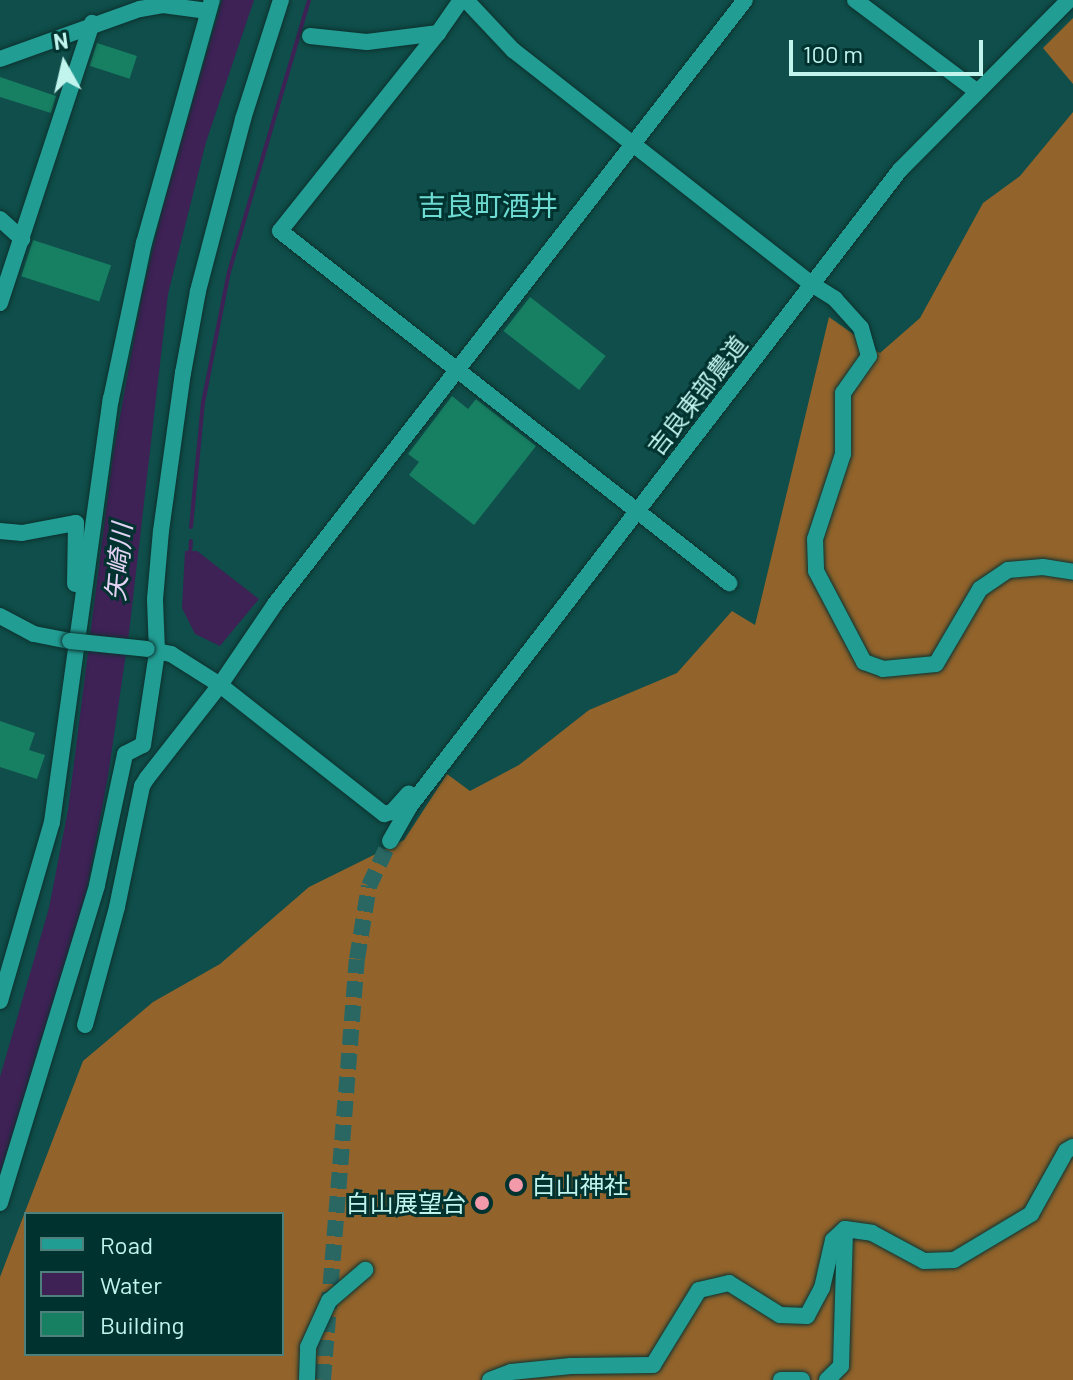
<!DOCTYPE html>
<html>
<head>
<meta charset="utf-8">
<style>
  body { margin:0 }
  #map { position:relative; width:1073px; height:1380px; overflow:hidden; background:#0f4e4a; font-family:Barlow,"Noto Sans JP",sans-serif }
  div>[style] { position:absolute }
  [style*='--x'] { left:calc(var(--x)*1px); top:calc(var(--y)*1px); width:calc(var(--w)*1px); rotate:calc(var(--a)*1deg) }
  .forest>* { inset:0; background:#92632b }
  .water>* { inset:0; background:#3e2155 }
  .stream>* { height:4px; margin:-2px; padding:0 2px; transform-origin:2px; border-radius:2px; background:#3e2155 }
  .building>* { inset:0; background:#188062; transform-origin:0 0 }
  .minor-tunnel>* { height:16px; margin-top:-8px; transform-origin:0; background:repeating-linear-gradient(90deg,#2a6763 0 16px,transparent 0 24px) }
  .roads { filter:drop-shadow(0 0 2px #0d312e) drop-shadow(0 0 2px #0d312e) }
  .minor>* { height:16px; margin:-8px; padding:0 8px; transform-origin:8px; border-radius:8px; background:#229d94 }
  .bridges { filter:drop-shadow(0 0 2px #0d312e) drop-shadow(0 0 2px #0d312e) }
  .minor-bridge>* { height:16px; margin:-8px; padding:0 8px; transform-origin:8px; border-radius:8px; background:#229d94 }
  .dots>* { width:22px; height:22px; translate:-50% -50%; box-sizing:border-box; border:4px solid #00322f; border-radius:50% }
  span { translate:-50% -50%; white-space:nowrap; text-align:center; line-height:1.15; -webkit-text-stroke:6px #00322f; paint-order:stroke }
  .street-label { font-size:24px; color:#c2f4ee }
  .poi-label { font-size:24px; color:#c2f4ee }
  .left { translate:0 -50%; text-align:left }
  .right { translate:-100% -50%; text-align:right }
  .water-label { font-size:26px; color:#e3d2f4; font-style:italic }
  .quarter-label { font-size:28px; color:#6ddbd1 }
  .legend { position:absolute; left:24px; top:1212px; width:260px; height:144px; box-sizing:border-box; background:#00322f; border:2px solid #4e807b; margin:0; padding:10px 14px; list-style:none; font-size:24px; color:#c2f4ee }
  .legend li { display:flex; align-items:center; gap:16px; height:40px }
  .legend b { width:40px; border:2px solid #4e807b }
  .north { position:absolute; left:24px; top:24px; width:80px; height:80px; -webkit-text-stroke:6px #00322f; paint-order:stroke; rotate:352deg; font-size:22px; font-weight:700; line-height:32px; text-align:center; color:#c2f4ee }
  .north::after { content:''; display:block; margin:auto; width:28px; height:36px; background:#c2f4ee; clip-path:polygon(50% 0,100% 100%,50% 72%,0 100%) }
  .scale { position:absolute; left:789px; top:40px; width:194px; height:36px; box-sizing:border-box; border:4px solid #c2f4ee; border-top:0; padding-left:10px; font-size:24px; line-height:28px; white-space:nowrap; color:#c2f4ee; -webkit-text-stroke:6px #00322f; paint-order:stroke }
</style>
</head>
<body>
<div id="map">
  <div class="forest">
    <i style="clip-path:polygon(1073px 18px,1073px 84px,1043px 48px)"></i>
    <i style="clip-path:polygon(evenodd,1073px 112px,1073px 1380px,0 1380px,0 1277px,83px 1061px,153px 1002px,220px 964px,309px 887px,404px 840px,447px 774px,470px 791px,519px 765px,589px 710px,677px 673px,732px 611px,755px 625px,829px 317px,880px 353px,920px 318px,983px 203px,1020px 176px,1073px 112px,26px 1214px,282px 1214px,282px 1354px,26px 1354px,26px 1214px)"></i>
  </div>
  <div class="water">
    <i style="clip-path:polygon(222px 0,254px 0,206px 142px,168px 294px,129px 633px,108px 776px,77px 943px,0 1185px,0 1077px,49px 908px,68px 810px,113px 455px,142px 295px,164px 201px)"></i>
    <i style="clip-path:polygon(185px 551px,197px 551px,259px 599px,220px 646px,195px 634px,182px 608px)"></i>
  </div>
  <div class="stream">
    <i style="--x:191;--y:527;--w:125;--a:-84.5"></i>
    <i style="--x:203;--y:403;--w:134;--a:-78.8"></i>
    <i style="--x:229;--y:272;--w:284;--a:-73.6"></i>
    <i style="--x:190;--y:554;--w:13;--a:-86"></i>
  </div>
  <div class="building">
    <i style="left:97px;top:43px;width:42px;height:24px;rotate:18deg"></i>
    <i style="clip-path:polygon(0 77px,56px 96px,51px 113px,0 97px)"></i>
    <i style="left:33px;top:240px;width:82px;height:38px;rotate:18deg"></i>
    <i style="left:530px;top:297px;width:96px;height:43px;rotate:38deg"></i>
    <i style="clip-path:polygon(452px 396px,468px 409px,476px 399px,536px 446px,474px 525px,409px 475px,419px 462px,408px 454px)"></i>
    <i style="clip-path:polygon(0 721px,35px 733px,29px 750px,45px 755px,37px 779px,0 767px)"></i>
  </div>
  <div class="minor-tunnel">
    <i style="--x:323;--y:1380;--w:422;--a:-85.4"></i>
    <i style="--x:357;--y:959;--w:74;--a:-80.7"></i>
    <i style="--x:369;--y:886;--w:50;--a:-65"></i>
  </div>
  <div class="roads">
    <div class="minor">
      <i style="--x:466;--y:0;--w:69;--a:46.8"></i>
      <i style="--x:513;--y:50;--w:381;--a:38.1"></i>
      <i style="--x:813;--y:285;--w:26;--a:32"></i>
      <i style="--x:835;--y:299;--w:39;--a:48"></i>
      <i style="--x:861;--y:328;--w:29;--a:74"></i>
      <i style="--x:869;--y:356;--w:45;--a:125.1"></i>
      <i style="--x:843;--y:393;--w:61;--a:90"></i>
      <i style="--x:843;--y:454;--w:89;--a:108.2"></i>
      <i style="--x:815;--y:539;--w:32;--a:88"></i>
      <i style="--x:816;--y:571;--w:103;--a:62.2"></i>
      <i style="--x:864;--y:662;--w:20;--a:20"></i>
      <i style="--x:883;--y:669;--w:53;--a:-5.4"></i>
      <i style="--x:936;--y:664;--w:87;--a:-59.6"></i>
      <i style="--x:980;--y:589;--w:34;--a:-34"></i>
      <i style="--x:1008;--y:570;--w:35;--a:-5"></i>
      <i style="--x:1043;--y:567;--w:30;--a:9"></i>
      <i style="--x:855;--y:0;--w:151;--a:36.9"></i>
      <i style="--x:438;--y:33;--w:253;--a:128.6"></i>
      <i style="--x:280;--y:231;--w:571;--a:38.1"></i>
      <i style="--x:310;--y:36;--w:57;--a:6"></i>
      <i style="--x:367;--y:42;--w:72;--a:-7.2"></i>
      <i style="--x:438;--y:33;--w:40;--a:-55.1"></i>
      <i style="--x:0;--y:59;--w:149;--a:-19.7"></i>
      <i style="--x:140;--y:9;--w:23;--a:-10"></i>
      <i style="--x:163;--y:5;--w:45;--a:7.6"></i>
      <i style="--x:0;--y:219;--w:30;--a:42"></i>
      <i style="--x:0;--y:303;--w:295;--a:-71.8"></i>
      <i style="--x:0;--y:531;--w:22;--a:5"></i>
      <i style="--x:22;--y:533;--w:55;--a:-10.5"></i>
      <i style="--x:76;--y:523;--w:61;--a:90.9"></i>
      <i style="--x:0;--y:616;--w:38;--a:28"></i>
      <i style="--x:34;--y:634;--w:37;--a:11"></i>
      <i style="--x:147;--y:649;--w:25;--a:12"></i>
      <i style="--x:171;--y:654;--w:58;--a:32.3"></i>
      <i style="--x:220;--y:685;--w:209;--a:38.2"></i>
      <i style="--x:384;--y:814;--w:8;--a:-14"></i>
      <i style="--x:392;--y:812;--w:25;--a:-48"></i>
      <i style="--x:390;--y:841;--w:40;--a:-60.3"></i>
      <i style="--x:410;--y:806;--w:803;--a:-52.39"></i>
      <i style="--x:900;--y:170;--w:240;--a:-45.2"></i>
      <i style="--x:0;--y:1001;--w:186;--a:-73.8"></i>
      <i style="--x:52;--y:822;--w:427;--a:-82.1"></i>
      <i style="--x:111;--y:399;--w:159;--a:-78.1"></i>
      <i style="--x:144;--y:243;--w:252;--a:-74.4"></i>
      <i style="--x:85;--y:1025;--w:122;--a:-74.8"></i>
      <i style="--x:117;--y:907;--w:124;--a:-78.3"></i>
      <i style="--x:142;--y:786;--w:9;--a:-58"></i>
      <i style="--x:147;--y:778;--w:118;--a:-51.9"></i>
      <i style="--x:220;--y:685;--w:98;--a:-55.8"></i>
      <i style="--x:275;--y:604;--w:765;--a:-52.11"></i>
      <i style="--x:0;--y:1203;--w:332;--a:-73"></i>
      <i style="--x:97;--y:885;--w:134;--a:-77.9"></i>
      <i style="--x:125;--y:754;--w:20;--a:-27"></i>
      <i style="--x:143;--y:745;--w:94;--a:-81.4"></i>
      <i style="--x:157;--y:652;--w:53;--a:-92.2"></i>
      <i style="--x:155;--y:599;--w:68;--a:-85"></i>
      <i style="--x:161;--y:531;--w:160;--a:-82.1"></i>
      <i style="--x:183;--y:373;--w:83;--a:-79.6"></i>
      <i style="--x:198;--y:291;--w:178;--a:-75.3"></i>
      <i style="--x:243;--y:119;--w:125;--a:-72.3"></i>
      <i style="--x:307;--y:1380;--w:33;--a:-88"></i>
      <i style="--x:308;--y:1347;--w:51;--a:-65.5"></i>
      <i style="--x:329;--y:1301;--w:48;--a:-40.7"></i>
      <i style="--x:490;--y:1380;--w:22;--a:-21"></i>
      <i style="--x:511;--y:1372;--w:60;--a:-5.7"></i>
      <i style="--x:571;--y:1366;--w:82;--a:-0.7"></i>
      <i style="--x:653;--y:1365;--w:88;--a:-58.5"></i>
      <i style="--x:699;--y:1290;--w:31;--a:-13"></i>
      <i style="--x:729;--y:1283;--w:60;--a:32.1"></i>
      <i style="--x:780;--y:1315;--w:27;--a:2"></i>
      <i style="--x:807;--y:1316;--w:32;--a:-62"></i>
      <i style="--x:822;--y:1288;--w:49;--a:-77.1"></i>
      <i style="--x:833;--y:1240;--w:16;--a:-43"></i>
      <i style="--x:781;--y:1380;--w:21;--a:0"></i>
      <i style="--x:827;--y:1380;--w:20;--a:-45"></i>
      <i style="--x:841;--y:1366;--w:137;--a:-88.3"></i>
      <i style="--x:845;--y:1229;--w:27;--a:8"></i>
      <i style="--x:872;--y:1233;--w:59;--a:28.3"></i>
      <i style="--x:924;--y:1261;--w:30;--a:-2"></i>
      <i style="--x:954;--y:1260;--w:90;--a:-30.9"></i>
      <i style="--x:1031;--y:1214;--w:72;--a:-60.9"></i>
      <i style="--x:1066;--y:1151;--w:8;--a:-30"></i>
    </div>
  </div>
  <div class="bridges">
    <div class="minor-bridge">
      <i style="--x:70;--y:641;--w:77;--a:5.9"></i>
    </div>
  </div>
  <div class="dots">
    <i style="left:516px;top:1185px;background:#f39aaa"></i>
    <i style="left:482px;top:1203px;background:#f39aaa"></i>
  </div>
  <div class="street-label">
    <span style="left:697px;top:395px;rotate:-52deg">吉良東部農道</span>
  </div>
  <div class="poi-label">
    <span class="left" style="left:532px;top:1185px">白山神社</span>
    <span class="right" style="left:466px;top:1203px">白山展望台</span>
  </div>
  <div class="water-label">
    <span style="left:118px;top:562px;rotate:-85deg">矢崎川</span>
  </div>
  <div class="quarter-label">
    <span style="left:488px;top:205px">吉良町酒井</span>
  </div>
  <ul class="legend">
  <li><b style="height:10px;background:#229d94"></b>Road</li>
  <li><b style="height:22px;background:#3e2155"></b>Water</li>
  <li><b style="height:22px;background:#188062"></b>Building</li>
  </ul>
  <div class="north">N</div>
  <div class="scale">100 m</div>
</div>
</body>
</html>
